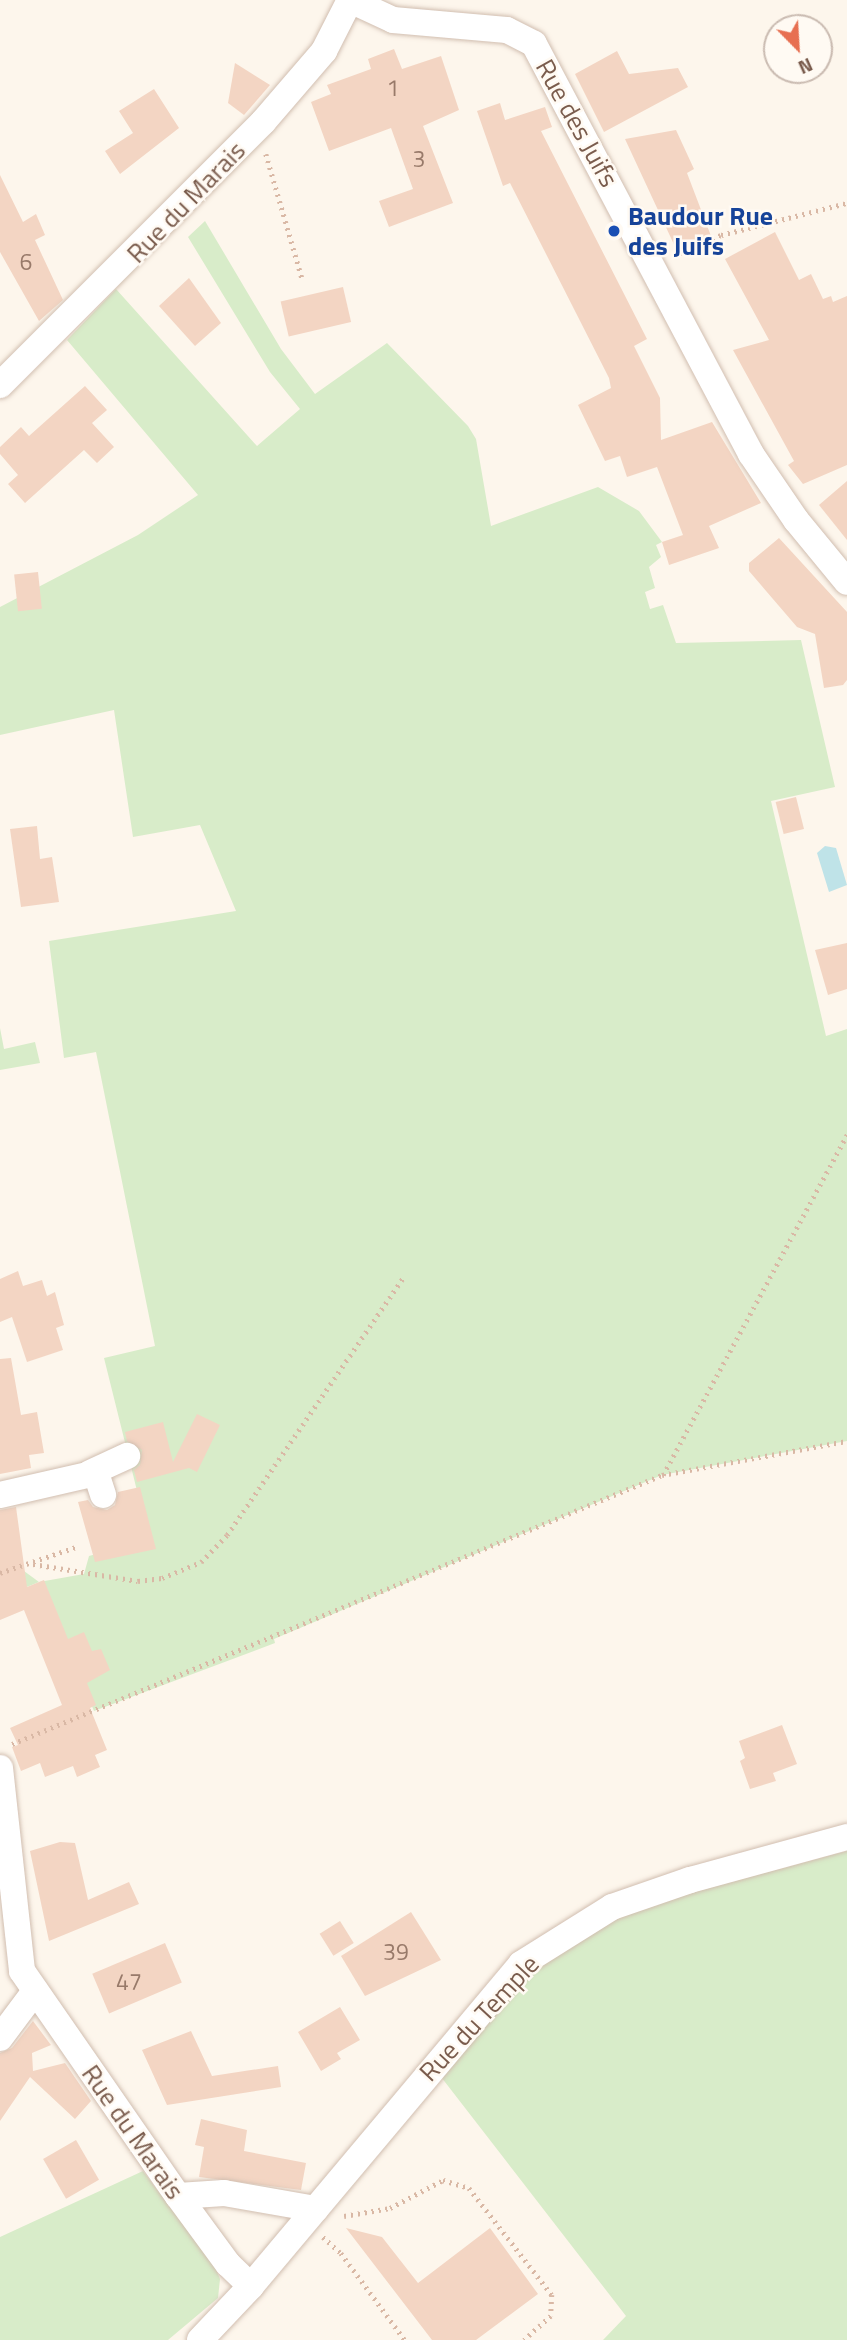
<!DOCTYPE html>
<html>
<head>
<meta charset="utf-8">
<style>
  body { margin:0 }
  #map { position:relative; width:847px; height:2340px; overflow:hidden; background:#fdf6ec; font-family:"Titillium Web",sans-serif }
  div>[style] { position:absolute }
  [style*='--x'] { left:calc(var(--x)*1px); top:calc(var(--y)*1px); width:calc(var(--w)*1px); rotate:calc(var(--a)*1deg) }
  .green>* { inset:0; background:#d8ecc9 }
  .water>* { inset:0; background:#bfe3e8 }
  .building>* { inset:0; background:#f3d5c3; transform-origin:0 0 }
  .path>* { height:4.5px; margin-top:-2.25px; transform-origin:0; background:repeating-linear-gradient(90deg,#d9b8a5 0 2px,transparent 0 7px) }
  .roads { filter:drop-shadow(0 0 2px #d1beb0) drop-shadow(0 0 2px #d1beb0) }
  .minor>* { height:26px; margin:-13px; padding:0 13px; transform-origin:13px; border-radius:13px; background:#fff }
  .dots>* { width:19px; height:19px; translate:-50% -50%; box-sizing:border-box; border:4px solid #fffaf3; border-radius:50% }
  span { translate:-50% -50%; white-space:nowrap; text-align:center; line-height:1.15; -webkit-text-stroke:5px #fffaf3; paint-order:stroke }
  .number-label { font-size:23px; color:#987a6a }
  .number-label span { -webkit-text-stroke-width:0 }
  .street-label { font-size:26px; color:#7a5c4d }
  .transit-label { font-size:26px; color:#164399; font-weight:700 }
  .left { translate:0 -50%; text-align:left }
  .north { position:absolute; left:763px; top:14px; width:70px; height:70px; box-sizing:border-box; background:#fffaf3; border:2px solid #cabbb1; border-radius:50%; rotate:156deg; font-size:19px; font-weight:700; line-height:28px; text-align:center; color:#7a5c4d }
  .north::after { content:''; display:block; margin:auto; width:24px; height:32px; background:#e76f51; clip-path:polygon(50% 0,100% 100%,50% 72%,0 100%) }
</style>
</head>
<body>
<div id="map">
  <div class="green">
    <i style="clip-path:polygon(205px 221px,281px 349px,315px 394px,387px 343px,468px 426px,476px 439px,491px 526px,598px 487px,639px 511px,662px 542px,656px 545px,661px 557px,649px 567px,655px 588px,645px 592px,650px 609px,663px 605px,676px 643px,801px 640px,835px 787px,771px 801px,826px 1036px,847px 1029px,847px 1441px,662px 1475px,274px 1639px,275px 1643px,94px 1711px,39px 1582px,0 1598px,24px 1571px,39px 1582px,84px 1574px,89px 1556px,149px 1539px,104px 1358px,155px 1346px,96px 1052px,64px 1058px,49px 941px,236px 911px,200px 825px,133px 837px,114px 710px,0 735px,0 607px,138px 535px,198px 495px,67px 340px,116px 289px,257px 446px,300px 409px,270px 372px,188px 237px)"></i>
    <i style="clip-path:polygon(0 1028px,4px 1049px,35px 1042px,40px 1063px,0 1070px)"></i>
    <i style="clip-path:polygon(847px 1851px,847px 2340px,603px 2340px,626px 2316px,438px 2073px,502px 1997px,556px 1950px,645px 1905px)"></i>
    <i style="clip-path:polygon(143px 2171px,215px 2267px,220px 2279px,218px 2298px,168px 2340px,0 2340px,0 2237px)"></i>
  </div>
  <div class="water">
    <i style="clip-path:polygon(825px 846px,836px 848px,847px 885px,829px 892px,817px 853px)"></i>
  </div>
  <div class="building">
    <i style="clip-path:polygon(394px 49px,402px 69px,441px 56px,459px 110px,423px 126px,453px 203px,389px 227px,379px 201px,413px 189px,391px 128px,329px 151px,311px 102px,331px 94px,327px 85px,371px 69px,368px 59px)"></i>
    <i style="clip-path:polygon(617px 51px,629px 74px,678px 68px,688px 87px,604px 132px,575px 74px)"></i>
    <i style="clip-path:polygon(235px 63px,270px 85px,244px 115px,228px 103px)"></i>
    <i style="clip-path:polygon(154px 89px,179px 128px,120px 174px,105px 151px,133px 133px,119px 111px)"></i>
    <i style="clip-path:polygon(500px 103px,505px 120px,545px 107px,552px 127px,541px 131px,647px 339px,634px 346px,660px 398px,661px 440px,712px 422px,761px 503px,709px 526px,719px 548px,669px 565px,662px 542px,683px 535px,657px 467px,627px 477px,620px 456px,605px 461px,578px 405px,611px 388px,609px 378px,510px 183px,503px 186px,477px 111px)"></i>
    <i style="clip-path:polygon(676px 130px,694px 169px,687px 173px,711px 236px,677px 251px,625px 139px)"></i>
    <i style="clip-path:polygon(0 175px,23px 222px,36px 214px,45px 235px,35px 240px,63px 300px,39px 321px,0 252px)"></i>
    <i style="clip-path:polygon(775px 232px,799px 280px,811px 274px,823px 299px,831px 296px,833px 302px,847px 296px,847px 465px,803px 484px,788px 465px,794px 461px,733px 350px,769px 340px,725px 259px)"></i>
    <i style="clip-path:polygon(189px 278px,221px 323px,195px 346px,159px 306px)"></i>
    <i style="left:343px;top:287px;width:36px;height:64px;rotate:77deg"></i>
    <i style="clip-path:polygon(85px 386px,107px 410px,92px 423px,114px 447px,97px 463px,84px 450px,25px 503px,8px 484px,18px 475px,0 454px,0 447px,21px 427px,29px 436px)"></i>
    <i style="clip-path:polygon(847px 481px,847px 540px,819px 505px)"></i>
    <i style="clip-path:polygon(779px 538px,847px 612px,847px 680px,843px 685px,824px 688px,815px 634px,797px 627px,749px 571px,749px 563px)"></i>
    <i style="left:38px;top:572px;width:37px;height:24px;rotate:84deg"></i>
    <i style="left:796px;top:797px;width:33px;height:21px;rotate:76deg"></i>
    <i style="clip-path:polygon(37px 826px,40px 859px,52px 857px,59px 902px,21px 907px,10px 829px)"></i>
    <i style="clip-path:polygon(847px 943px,847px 989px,828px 995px,815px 950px)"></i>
    <i style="clip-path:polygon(18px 1271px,23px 1286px,42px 1280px,47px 1296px,55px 1292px,64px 1325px,56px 1328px,63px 1350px,27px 1362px,12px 1317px,0 1322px,0 1279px)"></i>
    <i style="clip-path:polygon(11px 1358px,21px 1415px,37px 1412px,44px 1453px,29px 1455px,31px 1468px,0 1474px,0 1359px)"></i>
    <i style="clip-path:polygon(197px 1414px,220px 1425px,197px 1472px,189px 1468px,137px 1482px,134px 1470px,140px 1465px,142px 1450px,127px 1441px,125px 1432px,163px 1422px,173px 1462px)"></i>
    <i style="clip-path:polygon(140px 1487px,156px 1549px,95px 1562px,78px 1502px,88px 1500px,93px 1507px,107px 1510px,115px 1505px,118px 1492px)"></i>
    <i style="clip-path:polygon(16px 1507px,27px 1587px,44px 1580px,68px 1639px,84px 1632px,92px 1651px,101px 1649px,110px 1670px,87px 1683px,96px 1705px,90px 1708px,107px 1750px,95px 1755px,100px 1767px,77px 1777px,73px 1766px,45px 1777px,40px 1763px,21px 1771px,12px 1747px,18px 1745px,10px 1728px,62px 1705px,24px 1610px,0 1620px,0 1510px)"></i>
    <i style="clip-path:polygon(782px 1725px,797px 1764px,773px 1773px,776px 1781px,750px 1789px,740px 1761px,745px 1758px,739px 1741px)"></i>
    <i style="clip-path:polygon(60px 1842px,75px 1843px,88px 1900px,129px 1882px,139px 1904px,49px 1941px,30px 1851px)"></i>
    <i style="clip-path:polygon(411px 1912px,441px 1960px,365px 1996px,341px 1956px)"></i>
    <i style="left:340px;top:1921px;width:26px;height:24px;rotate:58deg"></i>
    <i style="left:165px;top:1943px;width:43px;height:79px;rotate:67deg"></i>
    <i style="clip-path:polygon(340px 2007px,360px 2040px,337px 2053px,341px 2059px,321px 2071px,298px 2032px)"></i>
    <i style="clip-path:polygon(33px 2021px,51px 2045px,32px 2053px,33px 2071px,65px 2063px,91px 2101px,75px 2119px,30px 2077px,0 2121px,0 2053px,12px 2048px)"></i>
    <i style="clip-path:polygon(191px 2031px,212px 2076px,278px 2066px,281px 2087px,167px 2105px,142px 2050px)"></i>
    <i style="clip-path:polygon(201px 2119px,247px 2130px,244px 2151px,306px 2163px,301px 2190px,199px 2177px,204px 2147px,195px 2145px)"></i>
    <i style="left:76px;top:2140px;width:46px;height:38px;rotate:60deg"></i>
    <i style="clip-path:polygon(346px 2228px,382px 2237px,418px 2283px,490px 2228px,538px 2294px,476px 2340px,432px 2340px)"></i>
  </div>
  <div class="path">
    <i style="--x:266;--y:154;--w:129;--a:73.8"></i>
    <i style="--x:674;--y:256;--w:51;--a:-24.1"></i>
    <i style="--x:721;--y:235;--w:130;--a:-14.3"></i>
    <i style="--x:663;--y:1475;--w:387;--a:-61.6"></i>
    <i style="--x:33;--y:1564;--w:106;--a:9.2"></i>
    <i style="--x:138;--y:1581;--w:24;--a:-7"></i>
    <i style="--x:162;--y:1578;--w:42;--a:-22.3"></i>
    <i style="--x:201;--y:1562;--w:37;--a:-46"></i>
    <i style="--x:227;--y:1535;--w:311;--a:-55.6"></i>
    <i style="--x:0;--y:1573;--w:83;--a:-18.9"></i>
    <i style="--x:12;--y:1744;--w:703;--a:-22.48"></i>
    <i style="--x:662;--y:1475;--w:188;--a:-10.4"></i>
    <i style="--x:344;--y:2216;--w:47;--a:-9.9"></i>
    <i style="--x:390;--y:2208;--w:60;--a:-27.8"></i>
    <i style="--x:443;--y:2180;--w:27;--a:17"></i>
    <i style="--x:469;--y:2188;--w:135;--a:52.2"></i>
    <i style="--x:552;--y:2295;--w:21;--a:93"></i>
    <i style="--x:551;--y:2316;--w:36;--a:138"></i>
    <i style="--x:323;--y:2237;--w:24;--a:42"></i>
    <i style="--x:341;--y:2253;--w:108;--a:53.7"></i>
  </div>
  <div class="roads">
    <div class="minor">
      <i style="--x:350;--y:0;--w:47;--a:24.9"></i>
      <i style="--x:393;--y:20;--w:114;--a:5"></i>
      <i style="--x:507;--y:30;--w:30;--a:27"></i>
      <i style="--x:534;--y:44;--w:464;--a:62.1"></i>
      <i style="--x:751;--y:454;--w:80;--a:55.7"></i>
      <i style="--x:796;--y:520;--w:80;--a:50.6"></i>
      <i style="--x:0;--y:385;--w:372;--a:-45"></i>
      <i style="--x:263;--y:122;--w:94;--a:-49.3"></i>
      <i style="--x:324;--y:51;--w:57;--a:-63"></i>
      <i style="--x:90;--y:1473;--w:41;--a:-24.7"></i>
      <i style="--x:0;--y:1495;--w:98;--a:-12.9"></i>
      <i style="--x:96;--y:1473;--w:23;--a:72"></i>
      <i style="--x:0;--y:1768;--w:204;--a:83.8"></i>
      <i style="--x:22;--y:1971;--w:274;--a:55.3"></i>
      <i style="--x:178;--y:2196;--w:84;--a:53.7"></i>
      <i style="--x:228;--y:2264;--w:32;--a:44"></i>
      <i style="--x:0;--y:2038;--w:59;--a:-53.3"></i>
      <i style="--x:178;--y:2196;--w:46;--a:-3.7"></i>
      <i style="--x:224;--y:2193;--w:93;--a:9.9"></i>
      <i style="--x:200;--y:2340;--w:74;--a:-46.6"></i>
      <i style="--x:251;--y:2286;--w:420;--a:-50"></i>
      <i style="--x:521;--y:1964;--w:107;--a:-32.1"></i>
      <i style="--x:612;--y:1907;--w:83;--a:-19.1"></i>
      <i style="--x:690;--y:1880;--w:163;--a:-15.3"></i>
    </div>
  </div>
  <div class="dots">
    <i style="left:614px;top:231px;background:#1a4fb4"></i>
  </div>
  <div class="number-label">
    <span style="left:393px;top:88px">1</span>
    <span style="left:419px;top:159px">3</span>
    <span style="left:26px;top:262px">6</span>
    <span style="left:396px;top:1952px">39</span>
    <span style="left:129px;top:1982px">47</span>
  </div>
  <div class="street-label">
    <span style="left:577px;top:123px;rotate:61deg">Rue des Juifs</span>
    <span style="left:186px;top:202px;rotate:-46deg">Rue du Marais</span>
    <span style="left:479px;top:2018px;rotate:-47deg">Rue du Temple</span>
    <span style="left:133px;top:2132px;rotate:55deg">Rue du Marais</span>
  </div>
  <div class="transit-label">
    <span class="left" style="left:628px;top:231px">Baudour Rue<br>des Juifs</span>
  </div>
  <div class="north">N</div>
</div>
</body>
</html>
